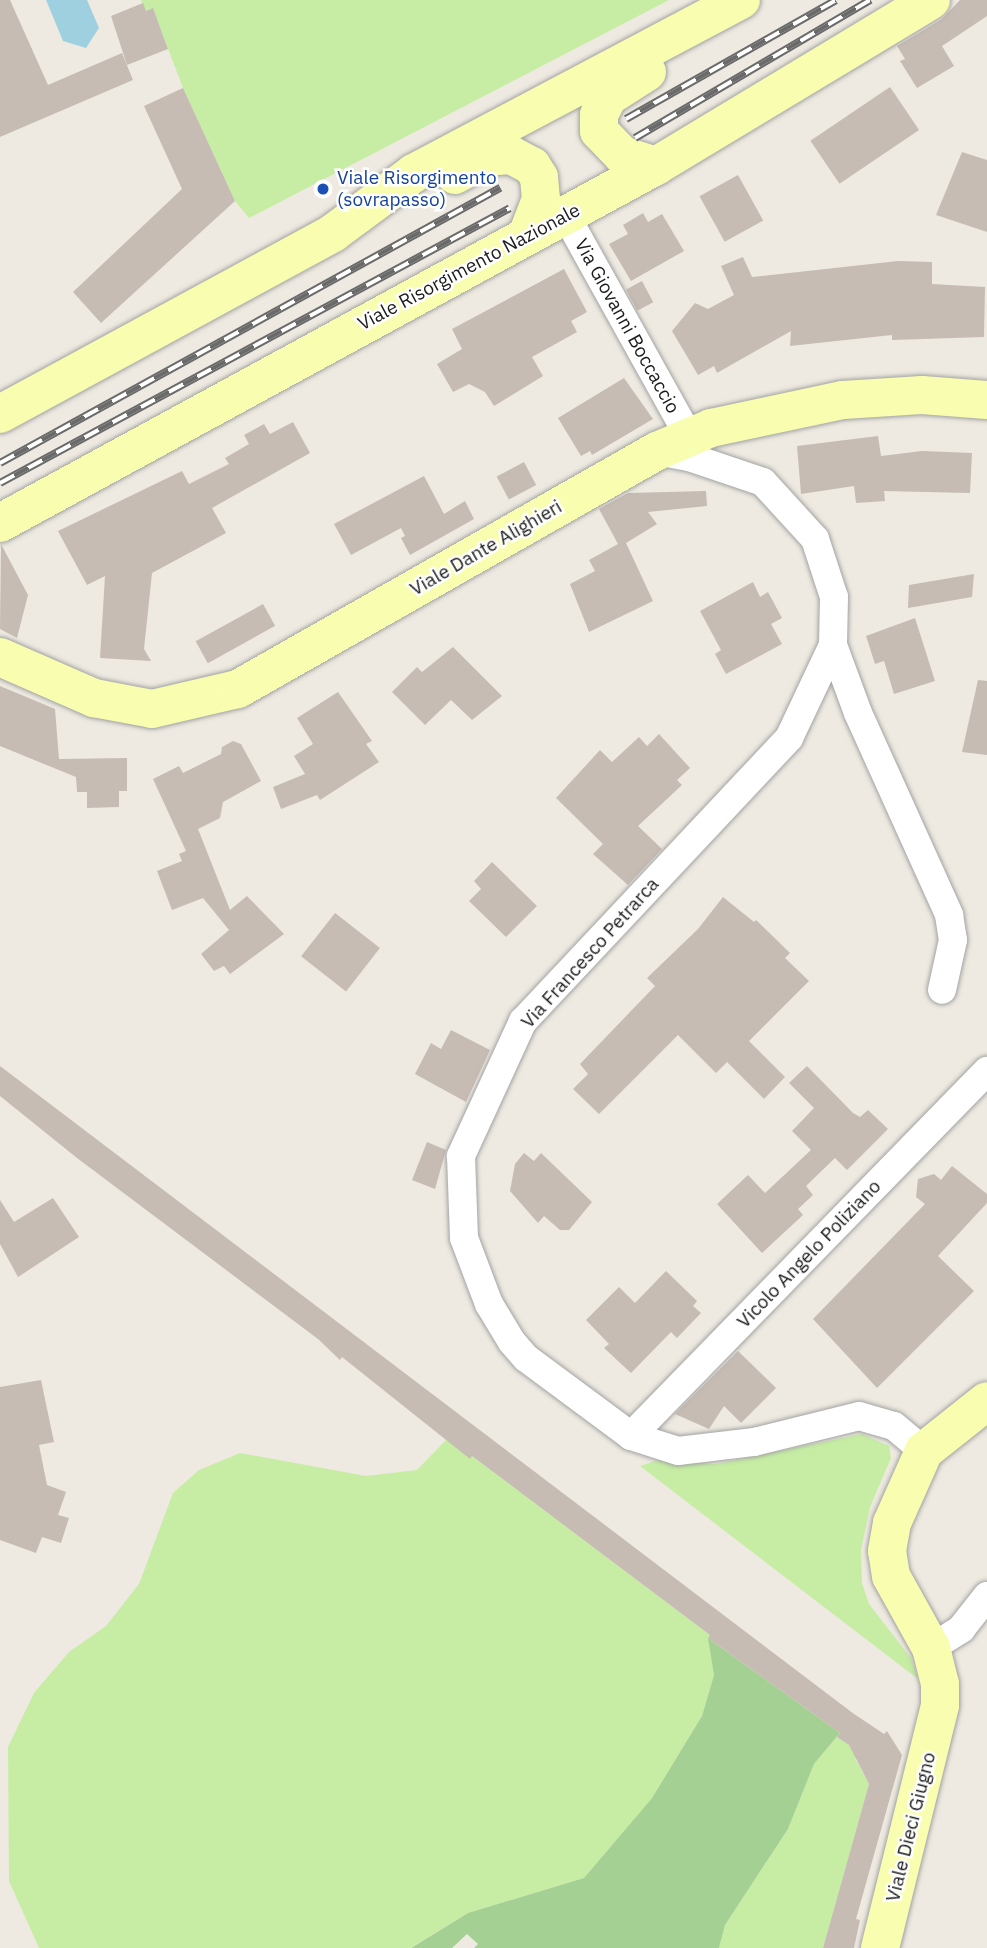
<!DOCTYPE html>
<html>
<head>
<meta charset="utf-8">
<style>
  body { margin:0 }
  #map { position:relative; width:987px; height:1948px; overflow:hidden; background:#eeeae1; font-family:"IBM Plex Sans",sans-serif }
  div>[style] { position:absolute }
  [style*='--x'] { left:calc(var(--x)*1px); top:calc(var(--y)*1px); width:calc(var(--w)*1px); rotate:calc(var(--a)*1deg) }
  .grass>* { inset:0; background:#c6eda3 }
  .forest>* { inset:0; background:#a4d193 }
  .water>* { inset:0; background:#9ed0df }
  .building>* { inset:0; background:#c6bcb4; transform-origin:0 0 }
  .roads { filter:drop-shadow(0 0 2px #a3a3a3) drop-shadow(0 0 2px #a3a3a3) }
  .minor>* { height:28px; margin:-14px; padding:0 14px; transform-origin:14px; border-radius:14px; background:#fff }
  .secondary>* { height:38px; margin:-19px; padding:0 19px; transform-origin:19px; border-radius:19px; background:#f9fdb0 }
  .rail>* { height:8px; margin-top:-4px; transform-origin:0; background:repeating-linear-gradient(90deg,#fff 0 16px,#6a6a6a 0 32px); box-sizing:border-box; border-block:2px solid #6a6a6a }
  .dots>* { width:19px; height:19px; translate:-50% -50%; box-sizing:border-box; border:4px solid #fff; border-radius:50% }
  span { translate:-50% -50%; white-space:nowrap; text-align:center; line-height:1.15; -webkit-text-stroke:5px #fff; paint-order:stroke }
  .transit-label { font-size:19px; color:#164399 }
  .left { translate:0 -50%; text-align:left }
  .street-label { font-size:19px; color:#1c1c1c }
</style>
</head>
<body>
<div id="map">
  <div class="grass">
    <i style="clip-path:polygon(141px 0,669px 0,249px 218px,235px 201px,183px 88px,153px 9px,146px 11px)"></i>
    <i style="clip-path:polygon(862px 1434px,889px 1446px,891px 1458px,870px 1507px,861px 1550px,862px 1583px,869px 1604px,911px 1658px,918px 1679px,640px 1466px,658px 1460px,716px 1464px)"></i>
    <i style="clip-path:polygon(448px 1438px,710px 1635px,714px 1675px,702px 1716px,652px 1798px,584px 1878px,468px 1913px,410px 1948px,39px 1948px,9px 1881px,8px 1747px,34px 1693px,69px 1652px,106px 1626px,139px 1584px,173px 1493px,199px 1470px,240px 1453px,366px 1476px,417px 1470px)"></i>
    <i style="clip-path:polygon(837px 1737px,862px 1754px,855px 1758px,869px 1784px,823px 1948px,719px 1948px,725px 1925px,788px 1829px,814px 1764px)"></i>
  </div>
  <div class="forest">
    <i style="clip-path:polygon(708px 1638px,840px 1733px,814px 1764px,788px 1829px,725px 1925px,719px 1948px,474px 1948px,478px 1944px,467px 1934px,452px 1948px,411px 1948px,468px 1913px,584px 1878px,652px 1798px,702px 1716px,714px 1675px)"></i>
  </div>
  <div class="water">
    <i style="clip-path:polygon(46px 0,87px 0,99px 28px,86px 48px,63px 41px)"></i>
  </div>
  <div class="building">
    <i style="clip-path:polygon(0 0,10px 0,48px 85px,122px 53px,133px 80px,0 137px)"></i>
    <i style="clip-path:polygon(960px 0,987px 0,987px 16px,942px 46px,954px 66px,917px 88px,900px 61px,905px 59px,897px 46px,942px 19px)"></i>
    <i style="clip-path:polygon(143px 3px,146px 11px,153px 8px,168px 49px,127px 65px,111px 16px)"></i>
    <i style="left:890px;top:87px;width:52px;height:96px;rotate:56deg"></i>
    <i style="clip-path:polygon(183px 88px,235px 201px,101px 323px,73px 292px,182px 189px,144px 106px)"></i>
    <i style="clip-path:polygon(962px 152px,987px 160px,987px 232px,936px 215px)"></i>
    <i style="left:738px;top:175px;width:52px;height:44px;rotate:61deg"></i>
    <i style="clip-path:polygon(643px 213px,648px 222px,662px 214px,684px 251px,631px 281px,609px 244px,628px 234px,623px 225px)"></i>
    <i style="clip-path:polygon(743px 257px,752px 277px,898px 261px,932px 262px,932px 284px,985px 287px,984px 337px,892px 340px,892px 335px,790px 346px,791px 331px,717px 373px,714px 366px,698px 375px,672px 331px,695px 303px,708px 309px,734px 295px,721px 266px)"></i>
    <i style="clip-path:polygon(564px 269px,587px 312px,571px 321px,577px 332px,532px 357px,543px 376px,494px 406px,485px 392px,469px 384px,453px 392px,437px 364px,462px 349px,452px 329px)"></i>
    <i style="left:642px;top:281px;width:24px;height:18px;rotate:62deg"></i>
    <i style="clip-path:polygon(624px 378px,653px 419px,592px 455px,590px 451px,581px 456px,558px 418px)"></i>
    <i style="clip-path:polygon(293px 422px,310px 453px,212px 508px,226px 533px,152px 573px,144px 649px,151px 661px,100px 658px,105px 576px,87px 585px,58px 531px,182px 471px,189px 484px,229px 464px,225px 458px,249px 444px,244px 435px,264px 424px,270px 434px)"></i>
    <i style="clip-path:polygon(878px 436px,881px 456px,922px 451px,972px 453px,970px 493px,884px 491px,885px 501px,856px 503px,854px 486px,801px 494px,797px 446px)"></i>
    <i style="left:524px;top:462px;width:26px;height:31px;rotate:62deg"></i>
    <i style="clip-path:polygon(424px 476px,444px 514px,465px 501px,474px 519px,410px 555px,401px 538px,405px 536px,401px 528px,351px 555px,334px 524px)"></i>
    <i style="clip-path:polygon(706px 491px,707px 506px,648px 512px,657px 524px,626px 543px,653px 601px,589px 632px,570px 584px,595px 571px,589px 560px,618px 544px,599px 509px,628px 493px)"></i>
    <i style="clip-path:polygon(1px 544px,28px 595px,17px 638px,0 629px)"></i>
    <i style="clip-path:polygon(974px 574px,972px 597px,908px 608px,909px 585px)"></i>
    <i style="clip-path:polygon(753px 582px,760px 597px,768px 592px,782px 618px,771px 624px,782px 644px,726px 674px,715px 654px,721px 650px,700px 611px)"></i>
    <i style="left:263px;top:604px;width:25px;height:77px;rotate:61deg"></i>
    <i style="clip-path:polygon(915px 618px,935px 681px,894px 694px,884px 661px,875px 664px,866px 636px)"></i>
    <i style="clip-path:polygon(453px 647px,502px 696px,472px 720px,451px 700px,425px 725px,392px 692px,417px 667px,422px 672px)"></i>
    <i style="clip-path:polygon(978px 680px,987px 681px,987px 755px,962px 752px)"></i>
    <i style="clip-path:polygon(0 686px,55px 709px,59px 759px,127px 758px,127px 791px,119px 791px,119px 807px,87px 808px,87px 792px,77px 792px,76px 777px,0 746px)"></i>
    <i style="clip-path:polygon(338px 692px,372px 741px,366px 744px,379px 762px,320px 800px,317px 795px,281px 809px,273px 787px,305px 774px,294px 756px,313px 744px,297px 718px)"></i>
    <i style="clip-path:polygon(659px 734px,690px 768px,677px 780px,682px 785px,638px 826px,662px 849px,628px 885px,593px 854px,603px 844px,556px 798px,600px 750px,612px 762px,639px 737px,647px 746px)"></i>
    <i style="clip-path:polygon(233px 741px,241px 744px,261px 781px,223px 802px,220px 818px,198px 829px,230px 910px,247px 896px,284px 934px,230px 974px,224px 966px,214px 971px,201px 954px,229px 930px,203px 898px,172px 910px,157px 871px,182px 861px,179px 854px,186px 851px,153px 779px,179px 766px,183px 773px,221px 754px,222px 747px)"></i>
    <i style="clip-path:polygon(492px 862px,537px 906px,506px 937px,469px 901px,481px 889px,474px 881px)"></i>
    <i style="clip-path:polygon(723px 897px,754px 922px,756px 920px,790px 953px,785px 958px,809px 981px,749px 1041px,785px 1077px,764px 1099px,727px 1062px,716px 1073px,678px 1035px,599px 1114px,573px 1089px,588px 1074px,580px 1064px,655px 986px,647px 978px,698px 929px)"></i>
    <i style="left:335px;top:913px;width:57px;height:55px;rotate:38deg"></i>
    <i style="clip-path:polygon(451px 1030px,490px 1050px,466px 1102px,415px 1074px,431px 1043px,441px 1049px)"></i>
    <i style="clip-path:polygon(0 1066px,854px 1714px,884px 1734px,887px 1731px,902px 1755px,856px 1919px,860px 1920px,854px 1948px,823px 1948px,869px 1784px,849px 1745px,837px 1737px,840px 1733px,708px 1638px,710px 1635px,472px 1456px,470px 1459px,342px 1357px,340px 1360px,318px 1339px,77px 1158px,0 1096px)"></i>
    <i style="clip-path:polygon(807px 1066px,853px 1113px,860px 1117px,868px 1110px,888px 1129px,847px 1170px,835px 1158px,806px 1186px,813px 1195px,798px 1209px,803px 1215px,762px 1253px,717px 1204px,748px 1175px,765px 1193px,811px 1150px,792px 1131px,814px 1108px,789px 1083px)"></i>
    <i style="clip-path:polygon(427px 1142px,446px 1150px,435px 1189px,412px 1180px)"></i>
    <i style="clip-path:polygon(524px 1153px,534px 1161px,541px 1153px,592px 1202px,569px 1230px,560px 1230px,544px 1216px,538px 1223px,510px 1191px,515px 1164px)"></i>
    <i style="clip-path:polygon(952px 1166px,987px 1194px,987px 1203px,938px 1256px,974px 1291px,877px 1388px,813px 1319px,925px 1204px,916px 1197px,918px 1179px,934px 1174px,941px 1180px)"></i>
    <i style="clip-path:polygon(53px 1198px,79px 1237px,18px 1277px,0 1244px,0 1200px,14px 1222px)"></i>
    <i style="clip-path:polygon(666px 1271px,697px 1301px,693px 1306px,701px 1313px,677px 1338px,671px 1332px,631px 1373px,604px 1348px,609px 1344px,586px 1320px,619px 1287px,635px 1303px)"></i>
    <i style="clip-path:polygon(738px 1351px,776px 1388px,741px 1423px,724px 1406px,709px 1429px,675px 1414px)"></i>
    <i style="clip-path:polygon(41px 1380px,54px 1442px,39px 1445px,47px 1485px,66px 1492px,58px 1515px,69px 1518px,61px 1543px,42px 1537px,36px 1553px,0 1540px,0 1387px)"></i>
  </div>
  <div class="roads">
    <div class="minor">
      <i style="--x:565;--y:214;--w:255;--a:60.9"></i>
      <i style="--x:657;--y:451;--w:36;--a:11"></i>
      <i style="--x:692;--y:458;--w:75;--a:18.7"></i>
      <i style="--x:763;--y:482;--w:77;--a:47.6"></i>
      <i style="--x:815;--y:539;--w:61;--a:71.9"></i>
      <i style="--x:834;--y:597;--w:48;--a:91.2"></i>
      <i style="--x:833;--y:645;--w:103;--a:115.3"></i>
      <i style="--x:789;--y:738;--w:388;--a:133.2"></i>
      <i style="--x:523;--y:1021;--w:149;--a:114.7"></i>
      <i style="--x:461;--y:1156;--w:82;--a:87.9"></i>
      <i style="--x:464;--y:1238;--w:71;--a:69.3"></i>
      <i style="--x:489;--y:1304;--w:44;--a:58.8"></i>
      <i style="--x:512;--y:1342;--w:21;--a:49"></i>
      <i style="--x:526;--y:1358;--w:131;--a:36.6"></i>
      <i style="--x:631;--y:1436;--w:49;--a:17.7"></i>
      <i style="--x:678;--y:1451;--w:77;--a:-6.8"></i>
      <i style="--x:754;--y:1442;--w:108;--a:-13.9"></i>
      <i style="--x:859;--y:1416;--w:36;--a:16"></i>
      <i style="--x:894;--y:1426;--w:39;--a:40"></i>
      <i style="--x:833;--y:645;--w:72;--a:69.8"></i>
      <i style="--x:858;--y:713;--w:222;--a:65.7"></i>
      <i style="--x:949;--y:915;--w:25;--a:81"></i>
      <i style="--x:953;--y:940;--w:51;--a:102.4"></i>
      <i style="--x:631;--y:1436;--w:510;--a:-45.72"></i>
      <i style="--x:931;--y:1648;--w:36;--a:-32"></i>
      <i style="--x:961;--y:1629;--w:42;--a:-51.8"></i>
    </div>
    <div class="secondary">
      <i style="--x:647;--y:72;--w:46;--a:147.3"></i>
      <i style="--x:608;--y:97;--w:20;--a:117"></i>
      <i style="--x:599;--y:115;--w:16;--a:90"></i>
      <i style="--x:599;--y:131;--w:33;--a:46"></i>
      <i style="--x:622;--y:155;--w:36;--a:18"></i>
      <i style="--x:455;--y:175;--w:37;--a:-29"></i>
      <i style="--x:487;--y:157;--w:24;--a:-5"></i>
      <i style="--x:511;--y:155;--w:24;--a:28"></i>
      <i style="--x:532;--y:166;--w:13;--a:58"></i>
      <i style="--x:539;--y:177;--w:22;--a:85"></i>
      <i style="--x:541;--y:199;--w:36;--a:111"></i>
      <i style="--x:0;--y:414;--w:379;--a:-28.5"></i>
      <i style="--x:333;--y:233;--w:101;--a:-36.5"></i>
      <i style="--x:414;--y:173;--w:370;--a:-27.9"></i>
      <i style="--x:0;--y:523;--w:747;--a:-28.56"></i>
      <i style="--x:656;--y:166;--w:321;--a:-31.1"></i>
      <i style="--x:0;--y:657;--w:103;--a:23.6"></i>
      <i style="--x:94;--y:698;--w:59;--a:10.7"></i>
      <i style="--x:152;--y:709;--w:88;--a:-13.1"></i>
      <i style="--x:238;--y:689;--w:482;--a:-29.6"></i>
      <i style="--x:657;--y:451;--w:59;--a:-23.1"></i>
      <i style="--x:711;--y:428;--w:135;--a:-12"></i>
      <i style="--x:843;--y:400;--w:79;--a:-3.6"></i>
      <i style="--x:922;--y:395;--w:65;--a:4.4"></i>
      <i style="--x:880;--y:1948;--w:250;--a:-76.1"></i>
      <i style="--x:940;--y:1705;--w:21;--a:-90"></i>
      <i style="--x:940;--y:1684;--w:37;--a:-104"></i>
      <i style="--x:931;--y:1648;--w:82;--a:-119.1"></i>
      <i style="--x:891;--y:1576;--w:25;--a:-99"></i>
      <i style="--x:887;--y:1551;--w:28;--a:-80"></i>
      <i style="--x:892;--y:1523;--w:79;--a:-66"></i>
      <i style="--x:924;--y:1451;--w:80;--a:-38.4"></i>
    </div>
  </div>
  <div class="rail">
    <i style="--x:626;--y:119;--w:241;--a:-29.5"></i>
    <i style="--x:635;--y:138;--w:273;--a:-30.4"></i>
    <i style="--x:0;--y:463;--w:571;--a:-28.81"></i>
    <i style="--x:0;--y:483;--w:579;--a:-28.33"></i>
  </div>
  <div class="dots">
    <i style="left:323px;top:189px;background:#1a4fb4"></i>
  </div>
  <div class="transit-label">
    <span class="left" style="left:337px;top:189px">Viale Risorgimento<br>(sovrapasso)</span>
  </div>
  <div class="street-label">
    <span style="left:469px;top:267px;rotate:-28deg">Viale Risorgimento Nazionale</span>
    <span style="left:627px;top:326px;rotate:61deg">Via Giovanni Boccaccio</span>
    <span style="left:486px;top:548px;rotate:-30deg">Viale Dante Alighieri</span>
    <span style="left:590px;top:953px;rotate:-48deg">Via Francesco Petrarca</span>
    <span style="left:809px;top:1254px;rotate:-46deg">Vicolo Angelo Poliziano</span>
    <span style="left:911px;top:1827px;rotate:-76deg">Viale Dieci Giugno</span>
  </div>
</div>
</body>
</html>
